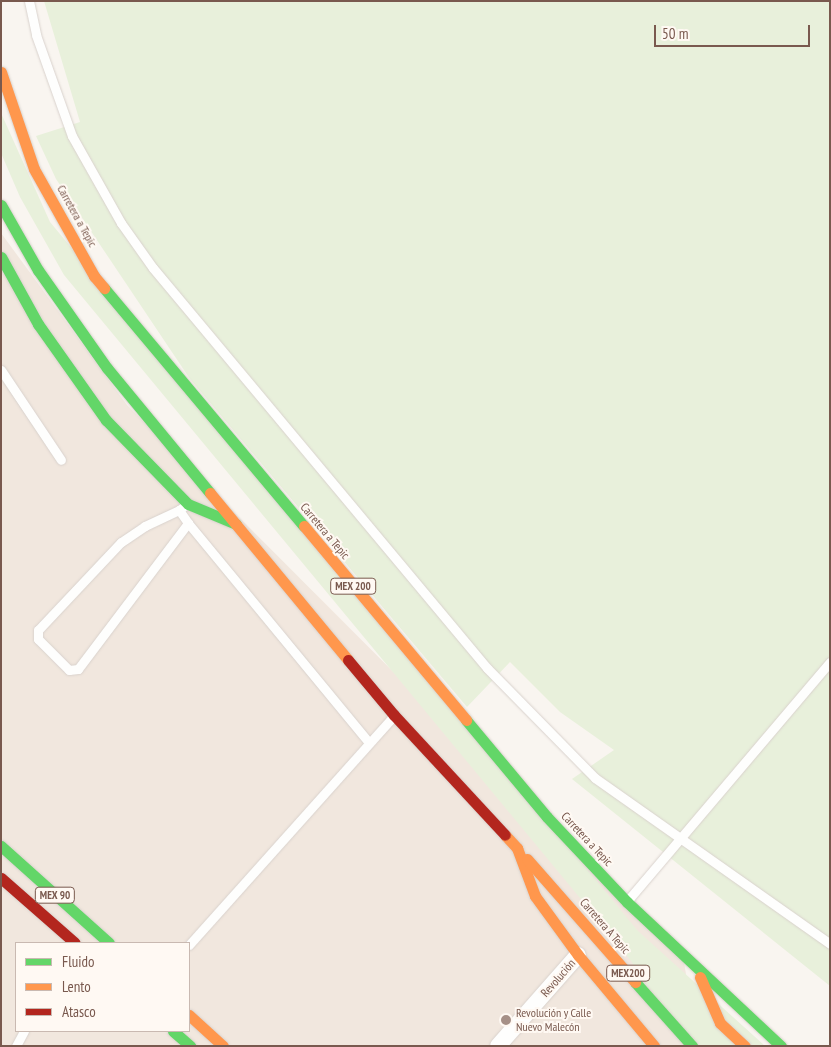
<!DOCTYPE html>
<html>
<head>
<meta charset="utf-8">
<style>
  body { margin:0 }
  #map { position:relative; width:831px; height:1047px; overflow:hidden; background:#f9f5f0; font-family:"PT Sans Narrow",sans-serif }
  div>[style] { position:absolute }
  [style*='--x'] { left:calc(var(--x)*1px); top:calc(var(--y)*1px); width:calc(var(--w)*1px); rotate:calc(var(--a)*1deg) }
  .residential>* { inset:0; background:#f1e7de }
  .green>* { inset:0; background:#e8f0db }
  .roads { filter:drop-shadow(0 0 1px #d9d2cd) drop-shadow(0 0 1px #d9d2cd) }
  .lane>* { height:9px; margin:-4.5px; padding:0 4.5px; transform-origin:4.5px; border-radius:4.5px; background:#fefefd }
  .street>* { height:16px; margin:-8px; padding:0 8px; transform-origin:8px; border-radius:8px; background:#fefefd }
  .fast>* { height:11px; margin:-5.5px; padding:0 5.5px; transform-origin:5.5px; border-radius:5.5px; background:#63d668 }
  .slow>* { height:11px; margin:-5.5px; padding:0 5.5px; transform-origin:5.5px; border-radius:5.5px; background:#ff974d }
  .jam>* { height:11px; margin:-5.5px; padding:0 5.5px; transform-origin:5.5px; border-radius:5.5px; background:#b3261e }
  .dots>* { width:14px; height:14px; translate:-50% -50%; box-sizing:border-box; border:2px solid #fff9f3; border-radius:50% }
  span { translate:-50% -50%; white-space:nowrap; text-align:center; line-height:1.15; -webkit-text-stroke:4px #fff9f3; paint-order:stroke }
  .shield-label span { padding:1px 4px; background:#fff9f3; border:1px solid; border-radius:4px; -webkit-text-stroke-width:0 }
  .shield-label { font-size:11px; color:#79594e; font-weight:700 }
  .street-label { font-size:12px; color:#79594e }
  .poi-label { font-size:12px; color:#79594e }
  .left { translate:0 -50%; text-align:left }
  .frame { position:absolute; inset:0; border:2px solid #79594e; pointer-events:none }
  .legend { position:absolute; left:15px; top:942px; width:175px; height:90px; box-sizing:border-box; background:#fff9f3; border:1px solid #c9b9b1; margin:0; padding:6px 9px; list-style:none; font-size:15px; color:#79594e }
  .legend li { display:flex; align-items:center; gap:10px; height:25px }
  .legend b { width:25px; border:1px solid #c9b9b1 }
  .scale { position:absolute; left:654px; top:25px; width:156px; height:22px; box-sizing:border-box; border:2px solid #79594e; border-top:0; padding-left:6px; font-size:15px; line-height:18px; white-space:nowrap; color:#79594e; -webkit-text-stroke:4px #fff9f3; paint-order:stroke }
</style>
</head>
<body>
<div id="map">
  <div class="residential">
    <i style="clip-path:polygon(evenodd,1px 233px,127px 405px,628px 907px,683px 955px,697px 1046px,1px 1046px,1px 233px,16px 943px,189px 943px,189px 1031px,16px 1031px,16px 943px)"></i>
  </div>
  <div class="green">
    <i style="clip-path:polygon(44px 1px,830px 1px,830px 986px,572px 779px,614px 750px,560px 712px,510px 662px,467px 707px,190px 379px,56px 179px,36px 136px,80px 122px)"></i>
    <i style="clip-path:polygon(1px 113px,50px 222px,638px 931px,765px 1046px,690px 1046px,631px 961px,580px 898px,64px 275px,20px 197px,1px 153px)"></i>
  </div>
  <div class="roads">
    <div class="lane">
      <i style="--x:29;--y:1;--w:35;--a:78"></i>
      <i style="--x:36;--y:35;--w:107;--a:70.4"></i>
      <i style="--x:72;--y:136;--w:100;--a:60.6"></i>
      <i style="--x:121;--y:223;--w:55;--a:54.6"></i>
      <i style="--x:153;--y:268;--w:521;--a:50.14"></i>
      <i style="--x:487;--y:668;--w:154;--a:45.5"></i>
      <i style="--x:595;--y:778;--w:288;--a:35.2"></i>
      <i style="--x:1;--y:370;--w:108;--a:56.3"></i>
      <i style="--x:183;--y:507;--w:5;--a:143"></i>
      <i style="--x:179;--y:510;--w:16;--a:55"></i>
      <i style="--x:188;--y:523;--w:283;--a:50.5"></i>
      <i style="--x:179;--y:510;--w:38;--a:155"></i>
      <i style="--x:145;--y:526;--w:29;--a:146"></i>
      <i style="--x:121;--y:542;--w:121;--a:133.3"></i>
      <i style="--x:38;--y:630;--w:9;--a:90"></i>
      <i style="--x:38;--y:639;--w:44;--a:45"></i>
      <i style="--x:69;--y:670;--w:9;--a:-6"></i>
      <i style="--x:78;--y:669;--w:183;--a:-53"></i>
      <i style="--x:628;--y:900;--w:312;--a:-49.7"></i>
      <i style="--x:189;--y:945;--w:306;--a:-48.2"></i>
      <i style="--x:16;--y:1046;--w:17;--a:-62"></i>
    </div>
    <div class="street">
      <i style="--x:498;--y:1046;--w:121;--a:-48.7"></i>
    </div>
    <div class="fast">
      <i style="--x:1;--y:205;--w:75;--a:60.4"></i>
      <i style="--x:38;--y:270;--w:120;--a:54.9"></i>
      <i style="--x:107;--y:368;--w:162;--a:50.5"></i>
      <i style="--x:1;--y:257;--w:77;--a:61.1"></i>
      <i style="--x:38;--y:324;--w:118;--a:54.7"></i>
      <i style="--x:106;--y:420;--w:117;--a:45.7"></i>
      <i style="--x:188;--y:504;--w:52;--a:22.6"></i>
      <i style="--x:104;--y:288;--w:311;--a:50"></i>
      <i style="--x:466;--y:720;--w:126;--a:50.1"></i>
      <i style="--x:547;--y:817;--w:117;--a:46.7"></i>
      <i style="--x:627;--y:902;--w:211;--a:43.1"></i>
      <i style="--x:1;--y:846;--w:145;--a:41.9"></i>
      <i style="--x:635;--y:982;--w:86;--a:48.3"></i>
      <i style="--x:173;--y:1031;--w:23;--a:41"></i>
    </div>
    <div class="slow">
      <i style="--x:1;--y:72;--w:102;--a:71.2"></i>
      <i style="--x:34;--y:169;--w:123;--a:60.7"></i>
      <i style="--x:94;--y:276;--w:16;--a:50"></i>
      <i style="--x:210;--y:493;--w:217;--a:50.4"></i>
      <i style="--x:304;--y:526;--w:253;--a:50.1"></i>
      <i style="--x:505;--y:835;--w:18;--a:47"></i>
      <i style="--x:517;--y:848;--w:51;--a:69.4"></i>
      <i style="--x:535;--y:896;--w:73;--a:53.9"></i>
      <i style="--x:578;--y:955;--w:119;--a:50.1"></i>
      <i style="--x:527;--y:859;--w:164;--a:48.7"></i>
      <i style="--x:700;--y:977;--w:50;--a:66.5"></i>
      <i style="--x:720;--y:1023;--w:34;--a:43"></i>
      <i style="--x:189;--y:1015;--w:46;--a:42.4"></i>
    </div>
    <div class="jam">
      <i style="--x:348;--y:660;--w:72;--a:50.1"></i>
      <i style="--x:394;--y:715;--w:163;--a:47.2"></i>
      <i style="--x:1;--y:878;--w:98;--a:41.3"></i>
    </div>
  </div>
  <div class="dots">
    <i style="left:506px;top:1020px;background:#a69087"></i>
  </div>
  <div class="shield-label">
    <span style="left:353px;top:586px">MEX 200</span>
    <span style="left:55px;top:895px">MEX 90</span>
    <span style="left:628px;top:973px">MEX200</span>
  </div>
  <div class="street-label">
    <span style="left:77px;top:216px;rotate:61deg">Carretera a Tepic</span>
    <span style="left:325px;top:531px;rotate:50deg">Carretera a Tepic</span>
    <span style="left:587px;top:839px;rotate:47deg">Carretera a Tepic</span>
    <span style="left:605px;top:926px;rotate:49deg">Carretera A Tepic</span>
    <span style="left:558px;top:978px;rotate:-49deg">Revolución</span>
  </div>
  <div class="poi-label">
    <span class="left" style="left:516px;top:1020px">Revolución y Calle<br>Nuevo Malecón</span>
  </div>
  <div class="frame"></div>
  <ul class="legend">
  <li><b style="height:6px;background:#63d668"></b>Fluido</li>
  <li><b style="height:6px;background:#ff974d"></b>Lento</li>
  <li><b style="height:6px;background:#b3261e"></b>Atasco</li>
  </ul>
  <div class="scale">50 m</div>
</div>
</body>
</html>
